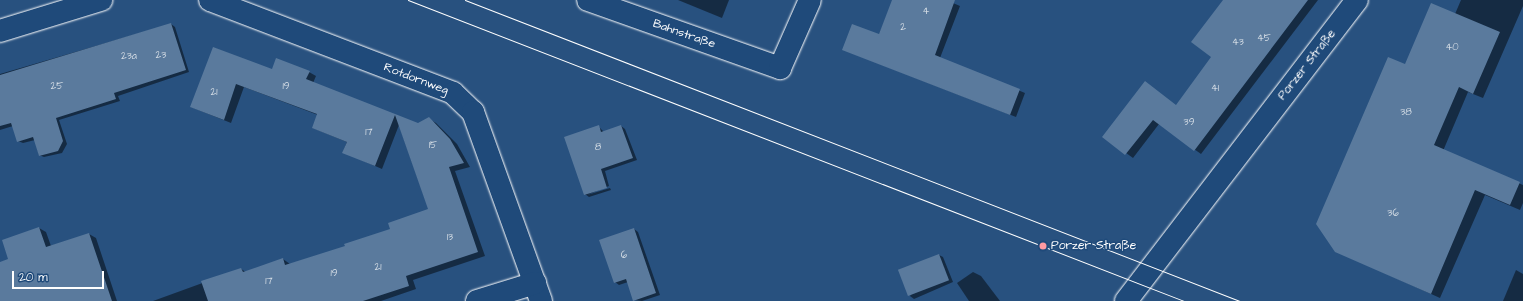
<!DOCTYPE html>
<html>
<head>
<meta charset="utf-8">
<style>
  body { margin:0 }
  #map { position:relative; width:1523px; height:301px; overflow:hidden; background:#28517f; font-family:"Architects Daughter",sans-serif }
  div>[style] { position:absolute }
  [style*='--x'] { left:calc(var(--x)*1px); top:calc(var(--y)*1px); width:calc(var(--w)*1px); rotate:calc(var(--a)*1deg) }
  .shadow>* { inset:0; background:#0007 }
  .building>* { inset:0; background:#5a7a9d; transform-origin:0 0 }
  .roads { filter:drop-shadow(0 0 1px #fff) drop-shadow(0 0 1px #fff) }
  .minor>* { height:22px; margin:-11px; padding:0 11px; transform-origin:11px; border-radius:11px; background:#1f4a7a }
  .tram>* { height:1px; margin:-0.5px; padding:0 0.5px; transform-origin:0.5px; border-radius:0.5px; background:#fff }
  .dots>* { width:11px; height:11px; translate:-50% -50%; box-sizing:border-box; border:2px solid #1f4a7a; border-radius:50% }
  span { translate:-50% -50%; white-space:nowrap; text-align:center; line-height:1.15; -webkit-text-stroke:3px #1f4a7a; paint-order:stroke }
  .number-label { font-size:10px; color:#d6dee6 }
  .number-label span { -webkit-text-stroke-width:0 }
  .street-label { font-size:12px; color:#fff }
  .poi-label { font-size:12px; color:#fff }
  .left { translate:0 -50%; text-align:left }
  .scale { position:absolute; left:12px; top:271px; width:92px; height:18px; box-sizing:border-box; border:2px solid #fff; border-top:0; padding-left:5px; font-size:12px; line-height:14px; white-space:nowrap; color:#fff; -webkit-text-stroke:3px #1f4a7a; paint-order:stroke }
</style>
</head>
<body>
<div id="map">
  <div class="shadow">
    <i style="clip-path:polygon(678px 0,729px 0,722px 18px)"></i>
    <i style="clip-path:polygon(893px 0,946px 0,960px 6px,940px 58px,1025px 93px,1016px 117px,844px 50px,879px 35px)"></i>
    <i style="clip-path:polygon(1249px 0,1318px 0,1201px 154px,1159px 124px,1133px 158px,1104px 137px,1177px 106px,1212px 57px)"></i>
    <i style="clip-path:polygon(1461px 0,1523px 0,1523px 6px,1483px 98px,1468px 92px,1443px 151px,1523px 185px,1523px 203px,1520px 210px,1485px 195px,1440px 298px,1336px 251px,1405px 66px,1455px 14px)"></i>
    <i style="clip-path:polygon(171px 24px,175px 27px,189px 72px,118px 96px,120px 101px,59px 120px,67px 144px,62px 153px,44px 157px,39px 155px,35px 140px,23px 143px,18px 141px,13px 126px,0 130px,0 74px)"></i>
    <i style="clip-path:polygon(214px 48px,272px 70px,309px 72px,316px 76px,313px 83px,418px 124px,429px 119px,436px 123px,457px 144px,470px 167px,455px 171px,485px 256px,413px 280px,416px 289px,381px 301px,153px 301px,241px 269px,246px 272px,283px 259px,290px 264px,346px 247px,391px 230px,429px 210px,399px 125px,382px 169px,343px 152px,347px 142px,313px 128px,318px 115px,244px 87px,231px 123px,191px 107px)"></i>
    <i style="clip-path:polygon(598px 126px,604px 132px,621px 126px,625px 129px,637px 160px,605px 171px,609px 186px,587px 195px,610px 188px,611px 190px,589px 197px,585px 194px)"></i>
    <i style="clip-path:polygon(39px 228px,46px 232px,51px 246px,89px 234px,96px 238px,117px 301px,0 301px,0 263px,10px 260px)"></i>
    <i style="clip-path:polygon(634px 229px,638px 232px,660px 295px,642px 301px,634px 300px,628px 282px,619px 285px,615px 282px)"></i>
    <i style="clip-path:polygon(939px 255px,943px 257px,953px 282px,914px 299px,910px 296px)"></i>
    <i style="clip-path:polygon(1516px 270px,1523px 274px,1523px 301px,1503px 301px)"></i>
    <i style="clip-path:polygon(973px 272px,981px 276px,1000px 301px,969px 301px,957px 283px)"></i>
  </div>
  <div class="building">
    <i style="clip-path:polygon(892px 0,955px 0,935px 55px,1020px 89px,1010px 115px,842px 50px,852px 24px,879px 34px)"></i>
    <i style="clip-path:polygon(1223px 0,1308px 0,1194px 151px,1153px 120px,1125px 155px,1102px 137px,1145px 81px,1176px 105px,1211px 57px,1191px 42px)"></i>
    <i style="clip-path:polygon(1431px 3px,1500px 32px,1473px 94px,1459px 87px,1434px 145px,1520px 182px,1510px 205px,1475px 190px,1431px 294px,1335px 252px,1316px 224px,1388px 57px,1405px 64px)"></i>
    <i style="clip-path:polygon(171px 23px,186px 70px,114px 93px,116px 99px,56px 118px,63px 141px,58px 151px,39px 156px,33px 137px,17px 142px,11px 123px,0 126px,0 75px)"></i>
    <i style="clip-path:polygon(213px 47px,272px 69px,276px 58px,310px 71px,306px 79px,418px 123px,429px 117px,450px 139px,464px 163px,449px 167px,478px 252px,406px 276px,409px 286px,363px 301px,208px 301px,201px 281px,241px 268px,243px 272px,283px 258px,285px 265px,345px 246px,344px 244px,390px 229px,388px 223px,428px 209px,395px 115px,375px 166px,342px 153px,347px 142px,312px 128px,317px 114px,236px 84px,224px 120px,190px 107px)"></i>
    <i style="clip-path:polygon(599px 125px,601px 132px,621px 125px,633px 158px,601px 169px,607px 188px,584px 195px,564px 137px)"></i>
    <i style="clip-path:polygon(39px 227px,46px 247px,89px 233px,112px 301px,0 301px,0 262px,8px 259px,2px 240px)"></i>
    <i style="clip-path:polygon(634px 228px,656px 293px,633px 301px,626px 279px,614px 283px,599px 240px)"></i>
    <i style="left:939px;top:254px;width:28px;height:44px;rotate:69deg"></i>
  </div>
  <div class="roads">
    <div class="minor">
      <i style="--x:210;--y:0;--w:260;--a:20.9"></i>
      <i style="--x:453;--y:93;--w:28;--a:44"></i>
      <i style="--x:473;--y:112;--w:201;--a:70.2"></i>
      <i style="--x:588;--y:0;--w:204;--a:19.5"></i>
      <i style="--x:780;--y:68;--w:74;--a:-66.2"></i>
      <i style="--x:0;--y:31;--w:106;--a:-17.1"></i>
      <i style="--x:477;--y:301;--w:61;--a:-17.2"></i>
      <i style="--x:1126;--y:301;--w:379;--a:-52.5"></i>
    </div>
  </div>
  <div class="tram">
    <i style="--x:408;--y:0;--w:832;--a:21.2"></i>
    <i style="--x:465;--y:0;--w:831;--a:21.23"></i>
  </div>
  <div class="dots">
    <i style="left:1043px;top:246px;background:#ff9aa2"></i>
  </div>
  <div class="number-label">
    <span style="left:926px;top:12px">4</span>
    <span style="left:903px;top:28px">2</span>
    <span style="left:1264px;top:39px">45</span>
    <span style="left:1238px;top:43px">43</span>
    <span style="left:1452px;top:48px">40</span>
    <span style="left:161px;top:56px">23</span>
    <span style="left:129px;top:57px">23a</span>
    <span style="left:57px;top:87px">25</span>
    <span style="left:286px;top:87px">19</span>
    <span style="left:1215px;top:89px">41</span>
    <span style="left:214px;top:93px">21</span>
    <span style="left:1406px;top:113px">38</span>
    <span style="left:1189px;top:123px">39</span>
    <span style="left:369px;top:133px">17</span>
    <span style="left:433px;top:146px">15</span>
    <span style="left:598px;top:148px">8</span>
    <span style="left:1393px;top:214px">36</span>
    <span style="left:450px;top:238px">13</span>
    <span style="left:624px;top:256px">6</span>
    <span style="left:378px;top:268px">21</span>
    <span style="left:334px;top:274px">19</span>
    <span style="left:269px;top:282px">17</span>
  </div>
  <div class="street-label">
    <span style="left:684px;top:34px;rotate:19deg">Bahnstraße</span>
    <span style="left:1307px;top:65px;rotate:-52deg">Porzer Straße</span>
    <span style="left:416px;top:79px;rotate:21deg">Rotdornweg</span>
  </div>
  <div class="poi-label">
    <span class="left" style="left:1051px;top:246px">Porzer Straße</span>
  </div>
  <div class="scale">20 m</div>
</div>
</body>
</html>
